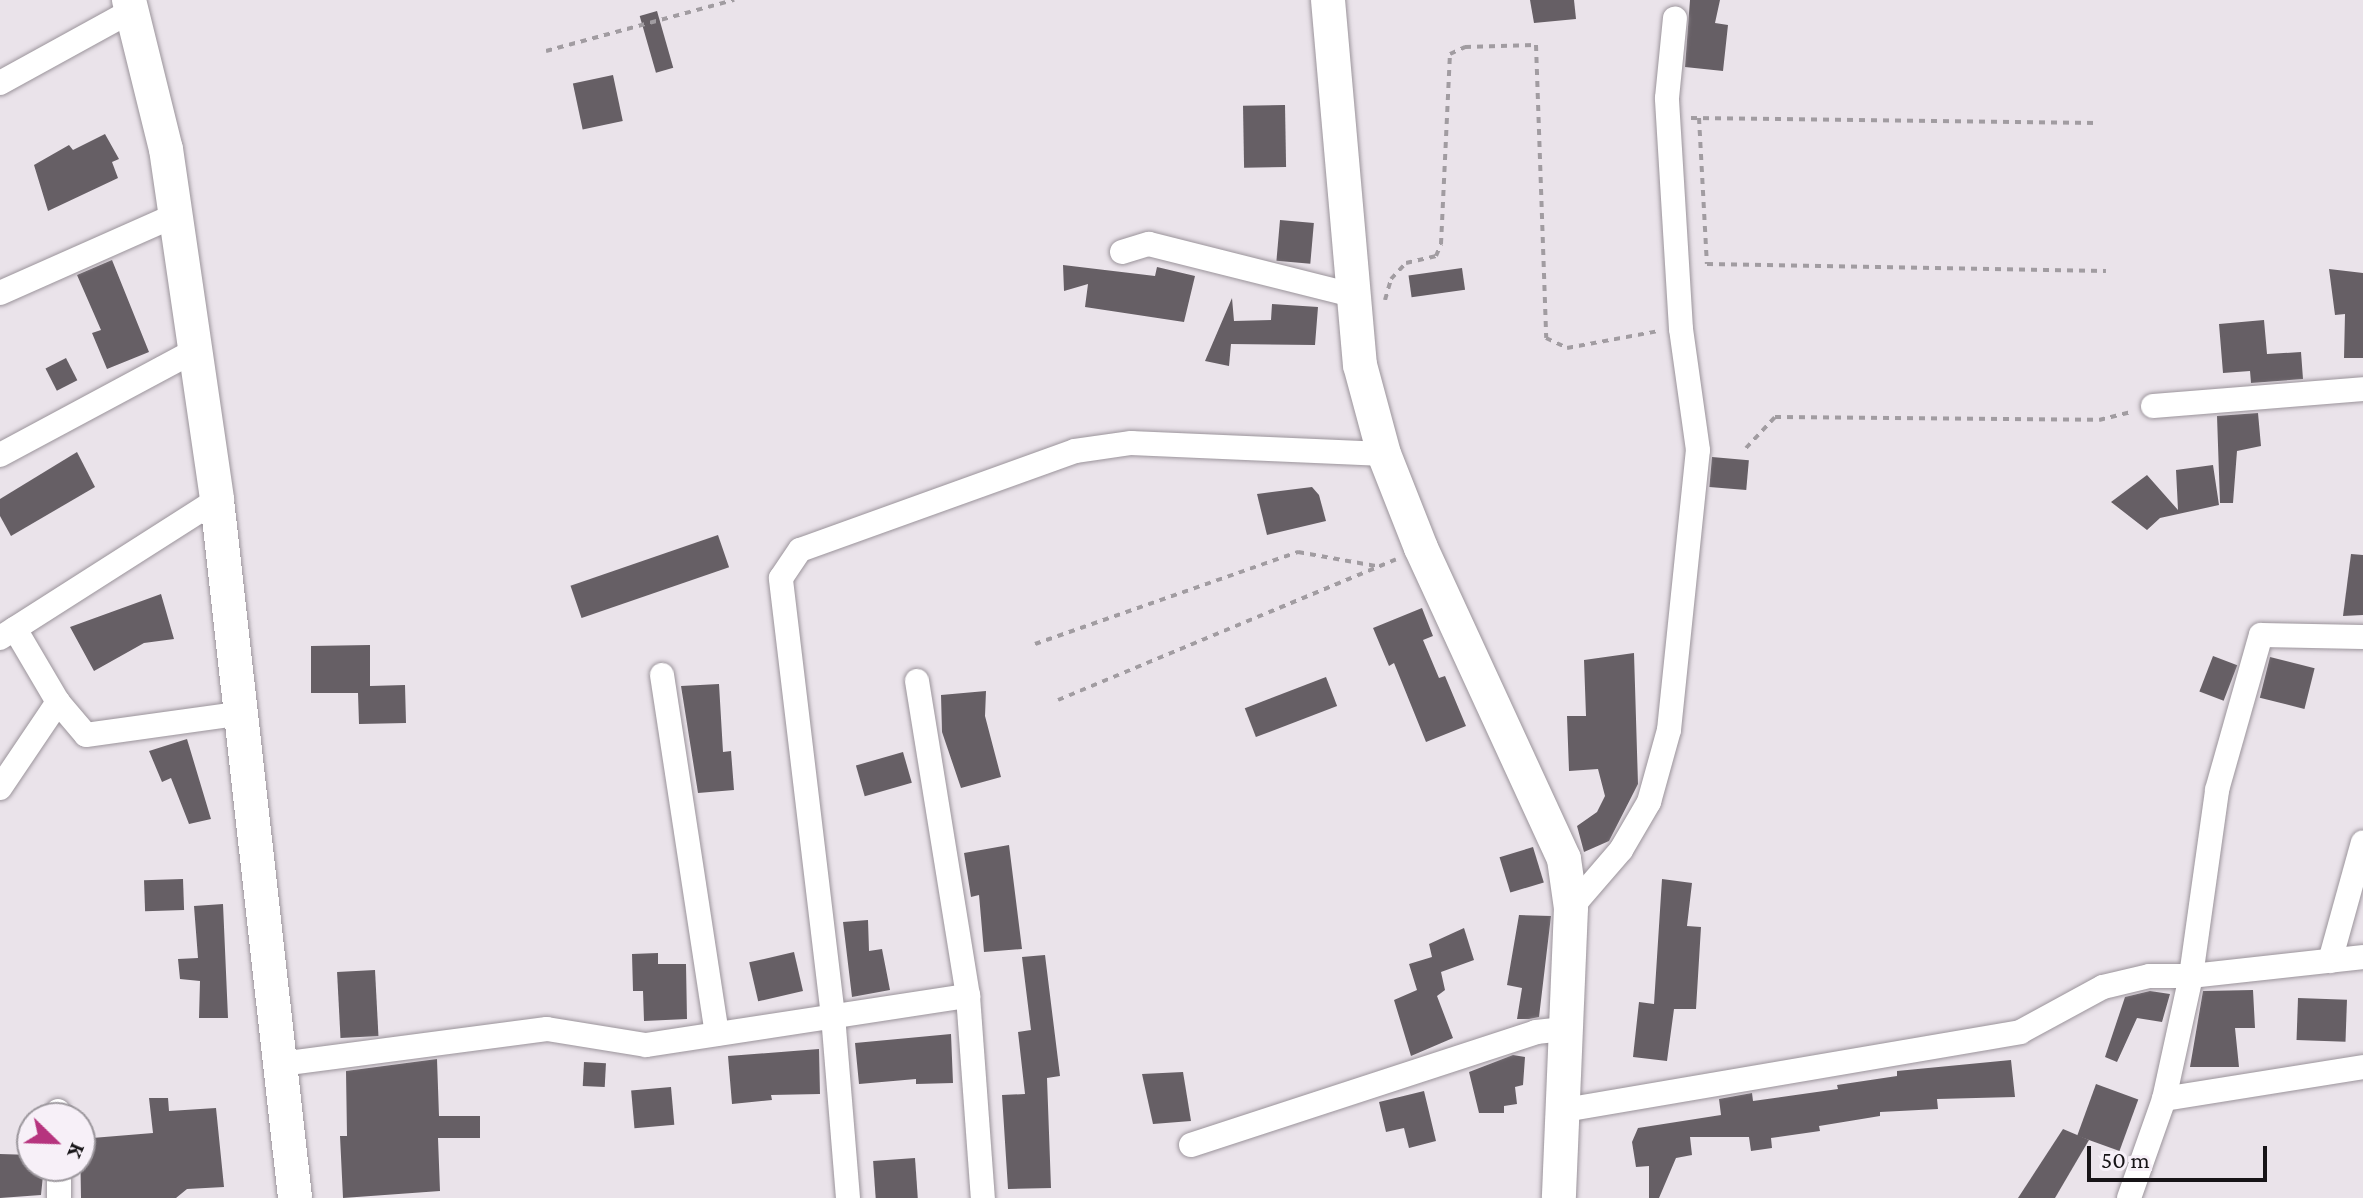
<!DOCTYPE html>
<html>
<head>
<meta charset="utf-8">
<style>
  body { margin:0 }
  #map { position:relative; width:2363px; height:1198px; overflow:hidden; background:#eae3ea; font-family:"Crimson Pro",serif }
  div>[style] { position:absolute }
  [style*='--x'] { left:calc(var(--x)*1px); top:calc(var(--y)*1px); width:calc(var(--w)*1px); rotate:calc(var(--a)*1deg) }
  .building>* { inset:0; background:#665f65; transform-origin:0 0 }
  .path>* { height:4px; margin-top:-2px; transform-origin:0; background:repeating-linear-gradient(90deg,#a19ca1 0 6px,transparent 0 12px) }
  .roads { filter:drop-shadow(0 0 2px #9b949b) drop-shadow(0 0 2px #9b949b) }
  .street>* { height:24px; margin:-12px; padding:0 12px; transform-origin:12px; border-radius:12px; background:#fff }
  .secondary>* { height:34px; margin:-17px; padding:0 17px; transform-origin:17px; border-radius:17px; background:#fff }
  span { translate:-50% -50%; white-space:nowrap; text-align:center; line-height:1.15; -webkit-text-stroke:8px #f7f0f8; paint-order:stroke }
  .north { position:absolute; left:16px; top:1102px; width:80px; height:80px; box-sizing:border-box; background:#f7f0f8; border:2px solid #9d989e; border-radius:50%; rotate:113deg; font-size:22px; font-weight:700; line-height:32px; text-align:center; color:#171417 }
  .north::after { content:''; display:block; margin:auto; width:28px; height:36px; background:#b6347e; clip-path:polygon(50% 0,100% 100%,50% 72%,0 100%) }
  .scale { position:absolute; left:2087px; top:1146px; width:180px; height:36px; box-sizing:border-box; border:4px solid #171417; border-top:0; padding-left:10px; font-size:24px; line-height:28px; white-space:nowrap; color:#171417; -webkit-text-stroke:6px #f7f0f8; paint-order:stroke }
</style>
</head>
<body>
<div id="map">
  <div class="building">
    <i style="clip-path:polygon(1530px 0,1574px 0,1576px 19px,1534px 23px)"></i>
    <i style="clip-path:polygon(1690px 0,1720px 0,1715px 23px,1728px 25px,1723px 71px,1685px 67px)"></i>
    <i style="left:657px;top:11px;width:59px;height:18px;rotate:74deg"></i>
    <i style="left:613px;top:75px;width:47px;height:41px;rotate:78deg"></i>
    <i style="left:1285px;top:105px;width:62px;height:42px;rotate:89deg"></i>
    <i style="clip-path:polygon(105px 134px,119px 159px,112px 162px,118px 178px,48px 211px,34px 165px,69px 145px,73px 150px)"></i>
    <i style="left:1280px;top:220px;width:34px;height:41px;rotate:5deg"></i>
    <i style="clip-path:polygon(112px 260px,149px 352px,107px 369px,92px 333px,101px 330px,77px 275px)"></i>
    <i style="clip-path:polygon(1063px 265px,1155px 276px,1157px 267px,1195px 276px,1184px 322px,1085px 307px,1088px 284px,1064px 291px)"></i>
    <i style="left:1462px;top:268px;width:22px;height:54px;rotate:82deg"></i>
    <i style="clip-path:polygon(2329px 269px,2363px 273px,2363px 358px,2344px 358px,2345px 314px,2335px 315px)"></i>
    <i style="clip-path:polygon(1232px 298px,1234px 321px,1271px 320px,1272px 304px,1318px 307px,1315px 345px,1231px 344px,1229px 366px,1205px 361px)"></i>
    <i style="clip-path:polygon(2264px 320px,2267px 354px,2301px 352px,2303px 379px,2251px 383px,2250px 371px,2223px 373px,2219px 324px)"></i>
    <i style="left:66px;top:358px;width:25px;height:23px;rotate:63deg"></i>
    <i style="clip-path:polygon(2258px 413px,2261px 446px,2237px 451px,2233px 503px,2220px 503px,2217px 416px)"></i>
    <i style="clip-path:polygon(77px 452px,95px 487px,11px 536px,0 516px,0 499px)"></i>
    <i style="left:1712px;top:457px;width:37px;height:30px;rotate:5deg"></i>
    <i style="clip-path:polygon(2213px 465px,2219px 505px,2160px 518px,2147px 530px,2111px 502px,2147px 475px,2178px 510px,2176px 470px)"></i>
    <i style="clip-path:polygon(1312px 487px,1319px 495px,1326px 521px,1267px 535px,1257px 494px)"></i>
    <i style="left:718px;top:535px;width:34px;height:156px;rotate:71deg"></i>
    <i style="clip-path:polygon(2351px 554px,2363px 555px,2363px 615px,2343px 616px)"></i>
    <i style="clip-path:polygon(161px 594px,174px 639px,144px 643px,94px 671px,70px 627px)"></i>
    <i style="clip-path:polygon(1422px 608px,1433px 636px,1423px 640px,1439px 678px,1445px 676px,1466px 726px,1426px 742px,1394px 663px,1389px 666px,1373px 628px)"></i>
    <i style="clip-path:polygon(370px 645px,370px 686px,405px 685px,406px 723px,359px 724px,358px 693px,311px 693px,311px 646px)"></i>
    <i style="clip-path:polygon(1634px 653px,1638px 784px,1609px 841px,1584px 852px,1577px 826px,1597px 812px,1605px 796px,1598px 769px,1569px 771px,1567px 716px,1586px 716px,1584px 660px)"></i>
    <i style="left:2213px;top:656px;width:26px;height:38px;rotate:21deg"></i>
    <i style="left:2270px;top:657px;width:46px;height:42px;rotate:14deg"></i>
    <i style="left:1326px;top:677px;width:31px;height:87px;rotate:69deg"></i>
    <i style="clip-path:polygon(719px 684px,723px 752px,731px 751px,734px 790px,698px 793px,681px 686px)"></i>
    <i style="clip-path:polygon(986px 691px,985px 716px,1001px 777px,961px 788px,942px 732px,941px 695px)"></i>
    <i style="clip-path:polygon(187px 739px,211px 819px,189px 824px,171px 778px,162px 782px,149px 751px)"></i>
    <i style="left:903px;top:752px;width:32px;height:49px;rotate:74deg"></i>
    <i style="clip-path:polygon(1009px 845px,1022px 949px,984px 952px,979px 895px,971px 897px,964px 853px)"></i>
    <i style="left:1533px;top:847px;width:37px;height:35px;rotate:73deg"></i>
    <i style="left:183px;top:879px;width:31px;height:39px;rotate:88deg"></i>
    <i style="clip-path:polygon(1662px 879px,1692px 883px,1687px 926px,1701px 927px,1696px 1009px,1674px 1009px,1667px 1061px,1633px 1057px,1639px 1002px,1654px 1004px)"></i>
    <i style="clip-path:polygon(223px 904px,228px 1018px,199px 1018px,200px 981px,180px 979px,178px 959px,198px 958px,194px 906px)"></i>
    <i style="clip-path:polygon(1519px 915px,1551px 916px,1539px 1017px,1529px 1019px,1517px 1019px,1522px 988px,1507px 985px)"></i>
    <i style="clip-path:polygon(868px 920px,869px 951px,882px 949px,890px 990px,852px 997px,843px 922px)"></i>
    <i style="clip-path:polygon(1464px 928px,1474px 960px,1441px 972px,1445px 990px,1437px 996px,1453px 1038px,1411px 1056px,1394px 1000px,1417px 990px,1409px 964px,1432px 957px,1429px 944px)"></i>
    <i style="left:794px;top:952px;width:40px;height:46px;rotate:77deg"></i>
    <i style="clip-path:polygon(658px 953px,658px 964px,686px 964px,687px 1019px,644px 1021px,643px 991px,633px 991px,632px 954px)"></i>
    <i style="clip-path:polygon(1045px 955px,1060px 1076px,1047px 1078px,1051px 1188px,1008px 1189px,1002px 1095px,1025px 1094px,1018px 1032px,1031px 1030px,1022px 957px)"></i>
    <i style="left:375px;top:970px;width:66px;height:38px;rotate:87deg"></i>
    <i style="clip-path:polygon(2253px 990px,2255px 1028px,2235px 1028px,2239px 1067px,2190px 1067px,2203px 991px)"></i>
    <i style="clip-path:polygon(2150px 991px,2170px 994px,2162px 1022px,2137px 1018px,2117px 1062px,2105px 1057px,2125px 997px)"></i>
    <i style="left:2298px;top:998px;width:49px;height:42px;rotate:2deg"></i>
    <i style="clip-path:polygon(951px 1034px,953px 1083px,916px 1084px,916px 1079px,859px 1084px,855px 1043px)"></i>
    <i style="clip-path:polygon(819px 1049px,820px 1094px,771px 1095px,772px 1100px,732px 1104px,728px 1056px)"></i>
    <i style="clip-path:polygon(1513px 1055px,1525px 1057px,1523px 1085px,1515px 1087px,1517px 1104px,1504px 1106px,1504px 1113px,1479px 1113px,1469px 1072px)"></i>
    <i style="clip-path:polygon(437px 1059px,439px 1116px,480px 1116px,480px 1138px,438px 1138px,440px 1191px,343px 1198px,340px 1136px,347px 1136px,346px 1071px)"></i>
    <i style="clip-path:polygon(2011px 1060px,2015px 1097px,1937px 1099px,1938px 1109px,1880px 1112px,1880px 1116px,1819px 1126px,1820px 1131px,1771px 1138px,1772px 1148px,1751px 1151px,1749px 1137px,1690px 1137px,1692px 1155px,1676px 1158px,1659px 1198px,1649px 1198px,1649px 1166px,1636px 1167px,1632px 1142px,1638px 1128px,1721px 1115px,1719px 1099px,1752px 1093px,1753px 1101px,1838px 1089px,1837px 1085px,1897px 1076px,1897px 1071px)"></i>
    <i style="left:584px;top:1062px;width:22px;height:24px;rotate:3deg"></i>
    <i style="clip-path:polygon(1183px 1072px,1191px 1121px,1153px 1124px,1142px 1074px)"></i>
    <i style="left:2096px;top:1084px;width:45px;height:55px;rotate:20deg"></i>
    <i style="left:671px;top:1087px;width:38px;height:40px;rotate:85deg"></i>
    <i style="clip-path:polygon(1424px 1091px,1436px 1141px,1409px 1148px,1404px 1128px,1386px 1132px,1379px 1102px)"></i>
    <i style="clip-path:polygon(149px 1098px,168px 1098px,169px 1111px,216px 1108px,224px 1187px,187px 1189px,176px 1198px,81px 1198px,80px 1139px,153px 1133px)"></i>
    <i style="clip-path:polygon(2063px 1129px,2089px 1140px,2055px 1198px,2018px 1198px)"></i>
    <i style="clip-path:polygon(0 1154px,32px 1155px,32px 1166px,44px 1166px,41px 1195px,0 1198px)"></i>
    <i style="left:915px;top:1158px;width:40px;height:42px;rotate:86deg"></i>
  </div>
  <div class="path">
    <i style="--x:546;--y:51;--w:195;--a:-15.2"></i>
    <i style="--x:1691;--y:118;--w:408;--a:0.7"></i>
    <i style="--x:1699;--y:118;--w:146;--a:86.9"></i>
    <i style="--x:1707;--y:264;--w:399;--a:1"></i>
    <i style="--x:1385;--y:300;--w:22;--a:-74"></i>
    <i style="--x:1391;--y:279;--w:22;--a:-47"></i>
    <i style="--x:1406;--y:263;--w:31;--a:-13"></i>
    <i style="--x:1436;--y:256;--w:13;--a:-67"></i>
    <i style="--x:1441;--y:244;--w:190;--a:-87.3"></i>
    <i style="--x:1450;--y:54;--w:17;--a:-25"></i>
    <i style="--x:1465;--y:47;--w:71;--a:-1.6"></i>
    <i style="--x:1536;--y:45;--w:293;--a:88"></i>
    <i style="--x:1546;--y:338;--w:23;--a:25"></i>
    <i style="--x:1567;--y:348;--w:94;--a:-10.5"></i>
    <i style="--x:1746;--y:448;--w:42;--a:-46.9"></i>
    <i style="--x:1775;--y:417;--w:324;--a:0.5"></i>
    <i style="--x:2099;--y:420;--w:33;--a:-14"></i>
    <i style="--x:1035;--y:644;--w:279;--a:-19.3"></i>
    <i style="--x:1298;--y:552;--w:79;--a:10.2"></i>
    <i style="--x:1058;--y:700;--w:366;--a:-22.6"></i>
  </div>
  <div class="roads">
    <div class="street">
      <i style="--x:0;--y:83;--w:149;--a:-28.8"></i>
      <i style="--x:1122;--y:252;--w:28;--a:-17"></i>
      <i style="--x:1149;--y:244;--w:209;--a:14.1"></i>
      <i style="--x:0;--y:293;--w:193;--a:-23.9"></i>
      <i style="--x:2153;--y:406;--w:211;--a:-4.6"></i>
      <i style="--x:0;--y:455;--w:222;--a:-28.2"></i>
      <i style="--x:0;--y:638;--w:257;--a:-32.5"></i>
      <i style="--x:662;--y:675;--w:363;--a:81.3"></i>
      <i style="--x:917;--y:681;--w:319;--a:80.8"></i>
      <i style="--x:968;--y:996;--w:203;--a:85.8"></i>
      <i style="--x:58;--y:702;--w:43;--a:49.7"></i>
      <i style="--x:86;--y:735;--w:153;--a:-7.9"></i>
      <i style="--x:0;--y:788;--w:104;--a:-56"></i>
      <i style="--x:58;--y:702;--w:85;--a:-120.5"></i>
      <i style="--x:1571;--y:908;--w:77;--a:-49.2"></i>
      <i style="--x:1621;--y:850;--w:56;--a:-59.7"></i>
      <i style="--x:1649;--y:802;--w:75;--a:-74.5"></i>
      <i style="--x:1669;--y:730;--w:281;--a:-84.1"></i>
      <i style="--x:1698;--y:450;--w:122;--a:-98"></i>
      <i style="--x:1681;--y:329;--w:231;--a:-93.5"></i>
      <i style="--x:1667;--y:98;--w:80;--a:-84.3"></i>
      <i style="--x:2330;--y:961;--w:123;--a:-74.5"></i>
      <i style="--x:281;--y:1064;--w:268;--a:-7.5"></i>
      <i style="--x:547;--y:1029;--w:100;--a:9.2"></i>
      <i style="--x:646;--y:1045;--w:326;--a:-8.7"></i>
      <i style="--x:2164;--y:1099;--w:202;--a:-9.1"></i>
      <i style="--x:1565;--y:1110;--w:462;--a:-9.7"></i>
      <i style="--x:2020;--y:1032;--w:94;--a:-28.5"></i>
      <i style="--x:2103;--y:987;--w:47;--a:-13.4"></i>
      <i style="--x:2149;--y:976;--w:42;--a:0"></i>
      <i style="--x:2191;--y:976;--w:173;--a:-6.3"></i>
      <i style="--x:58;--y:1111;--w:7;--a:90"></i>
      <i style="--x:1191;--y:1145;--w:363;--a:-18.1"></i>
      <i style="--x:1536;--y:1032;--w:31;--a:-6"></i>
      <i style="--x:59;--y:1166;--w:32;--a:90"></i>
      <i style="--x:848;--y:1198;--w:183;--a:-94.7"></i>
      <i style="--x:833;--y:1016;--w:441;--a:-96.8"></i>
      <i style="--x:781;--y:578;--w:34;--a:-56"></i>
      <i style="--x:800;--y:550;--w:292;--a:-19.8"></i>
      <i style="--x:1075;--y:451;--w:57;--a:-8.1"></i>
      <i style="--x:1131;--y:443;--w:253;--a:2.5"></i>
      <i style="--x:2129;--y:1198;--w:105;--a:-70.5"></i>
      <i style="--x:2164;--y:1099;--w:126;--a:-77.6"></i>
      <i style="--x:2191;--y:976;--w:188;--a:-82"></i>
      <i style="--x:2217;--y:790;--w:161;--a:-74.2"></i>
      <i style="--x:2261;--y:635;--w:102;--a:1.1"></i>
    </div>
    <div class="secondary">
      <i style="--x:129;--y:0;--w:154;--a:76.1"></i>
      <i style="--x:166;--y:149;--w:355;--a:81.7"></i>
      <i style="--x:217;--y:500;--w:702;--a:83.62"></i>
      <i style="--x:1328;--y:0;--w:366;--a:85"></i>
      <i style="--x:1360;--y:365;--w:92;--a:74.9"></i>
      <i style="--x:1384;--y:454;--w:101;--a:68.5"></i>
      <i style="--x:1421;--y:548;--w:342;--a:65.3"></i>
      <i style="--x:1564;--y:859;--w:49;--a:81.9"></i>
      <i style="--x:1571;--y:908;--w:290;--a:92.4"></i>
    </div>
  </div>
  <div class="north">K</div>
  <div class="scale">50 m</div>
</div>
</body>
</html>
